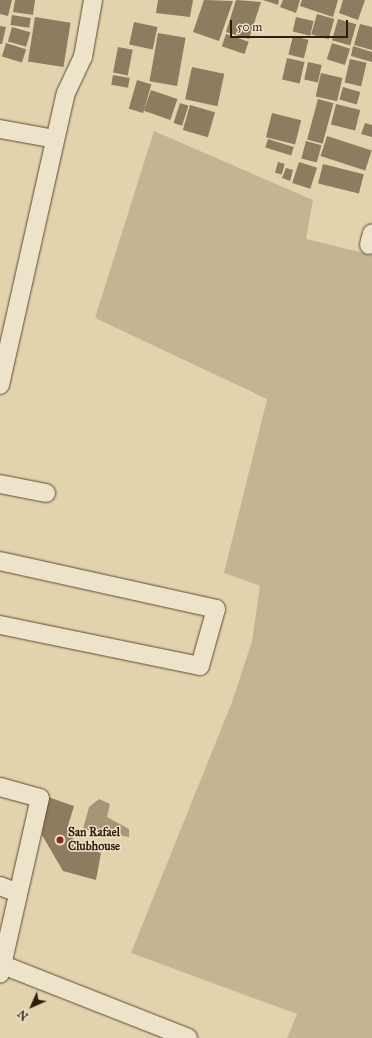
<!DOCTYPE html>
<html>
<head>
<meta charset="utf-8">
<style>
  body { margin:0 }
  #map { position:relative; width:372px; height:1038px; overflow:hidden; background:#e3d3ad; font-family:"IM FELL Great Primer",serif }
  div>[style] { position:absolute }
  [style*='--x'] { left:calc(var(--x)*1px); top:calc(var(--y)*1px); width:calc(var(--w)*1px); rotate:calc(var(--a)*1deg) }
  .green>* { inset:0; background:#c5b492 }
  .water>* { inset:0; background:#a79577 }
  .building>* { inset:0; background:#8e7c60; transform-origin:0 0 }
  .roads { filter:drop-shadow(0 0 1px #5e4a35) drop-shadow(0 0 1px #5e4a35) }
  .minor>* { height:18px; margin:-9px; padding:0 9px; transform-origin:9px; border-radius:9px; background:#ede2ca }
  .dots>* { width:11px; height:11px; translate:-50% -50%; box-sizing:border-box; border:2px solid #ede2ca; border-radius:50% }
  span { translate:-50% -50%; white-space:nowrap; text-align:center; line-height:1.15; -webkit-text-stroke:3px #ede2ca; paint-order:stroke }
  .poi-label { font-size:12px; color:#321d0d; font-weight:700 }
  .left { translate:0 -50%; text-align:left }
  .north { position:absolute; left:12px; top:986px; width:40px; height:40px; -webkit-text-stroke:3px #ede2ca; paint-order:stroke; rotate:225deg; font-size:11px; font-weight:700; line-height:16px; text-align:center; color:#321d0d }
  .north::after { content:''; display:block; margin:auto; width:14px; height:18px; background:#321d0d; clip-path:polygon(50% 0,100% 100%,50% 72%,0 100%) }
  .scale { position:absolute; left:230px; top:20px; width:118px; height:18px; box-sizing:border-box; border:2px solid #321d0d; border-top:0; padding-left:5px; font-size:12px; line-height:14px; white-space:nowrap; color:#321d0d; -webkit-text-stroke:3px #ede2ca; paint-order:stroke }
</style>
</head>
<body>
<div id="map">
  <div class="green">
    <i style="clip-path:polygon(154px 131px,313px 200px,306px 239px,372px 255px,372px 1038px,287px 1038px,297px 1014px,131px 953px,232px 702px,252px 641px,260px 586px,224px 573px,267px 399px,95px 318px)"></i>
  </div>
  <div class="water">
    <i style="clip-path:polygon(99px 799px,110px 804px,107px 817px,129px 829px,129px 837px,83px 829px,89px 807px)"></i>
  </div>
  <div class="building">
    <i style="clip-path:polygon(0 0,12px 0,8px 16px,0 14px)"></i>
    <i style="clip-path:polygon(15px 0,35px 0,33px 15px,13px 12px)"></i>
    <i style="clip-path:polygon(158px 0,193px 0,190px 17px,156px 13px)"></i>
    <i style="clip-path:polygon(204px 0,233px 1px,219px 41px,193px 32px)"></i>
    <i style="clip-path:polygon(236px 0,261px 2px,249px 39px,226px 32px)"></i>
    <i style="clip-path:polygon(263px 0,279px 0,278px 5px)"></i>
    <i style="clip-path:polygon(283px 0,300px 0,296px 13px,280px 7px)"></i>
    <i style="clip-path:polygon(302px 0,338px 0,333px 17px,300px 6px)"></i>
    <i style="clip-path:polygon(343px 0,365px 0,358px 20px,339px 13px)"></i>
    <i style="left:317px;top:14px;width:18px;height:21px;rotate:16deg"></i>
    <i style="left:12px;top:15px;width:19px;height:10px;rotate:9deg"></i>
    <i style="left:35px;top:17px;width:36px;height:45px;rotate:9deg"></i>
    <i style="left:296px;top:17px;width:18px;height:15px;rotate:13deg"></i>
    <i style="left:338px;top:19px;width:19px;height:22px;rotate:16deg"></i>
    <i style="left:134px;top:22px;width:24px;height:23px;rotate:12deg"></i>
    <i style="clip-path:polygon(360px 24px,372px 27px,372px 50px,354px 45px)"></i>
    <i style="clip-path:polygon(0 26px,6px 27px,2px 44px,0 44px)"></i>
    <i style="left:12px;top:27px;width:19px;height:15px;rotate:16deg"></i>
    <i style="left:158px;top:33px;width:28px;height:49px;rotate:10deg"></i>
    <i style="left:226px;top:34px;width:24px;height:13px;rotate:19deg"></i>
    <i style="left:293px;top:36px;width:16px;height:19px;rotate:14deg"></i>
    <i style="left:6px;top:43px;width:21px;height:14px;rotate:17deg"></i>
    <i style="left:332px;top:43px;width:19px;height:17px;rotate:18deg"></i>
    <i style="clip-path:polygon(353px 46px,372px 52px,372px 62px,351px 56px)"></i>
    <i style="left:118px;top:47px;width:15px;height:26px;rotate:11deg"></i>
    <i style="left:287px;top:58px;width:18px;height:22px;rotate:13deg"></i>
    <i style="left:350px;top:59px;width:17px;height:24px;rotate:13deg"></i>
    <i style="left:308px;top:62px;width:14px;height:18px;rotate:12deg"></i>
    <i style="left:192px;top:67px;width:33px;height:33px;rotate:12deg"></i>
    <i style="left:321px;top:73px;width:22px;height:24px;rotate:13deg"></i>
    <i style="left:113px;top:75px;width:17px;height:10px;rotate:10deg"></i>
    <i style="left:137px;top:80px;width:15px;height:30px;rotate:16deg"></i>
    <i style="left:343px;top:87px;width:18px;height:13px;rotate:16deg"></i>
    <i style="left:151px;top:90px;width:28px;height:22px;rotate:19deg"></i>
    <i style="left:318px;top:99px;width:16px;height:42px;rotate:15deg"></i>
    <i style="left:180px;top:103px;width:9px;height:21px;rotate:18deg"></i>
    <i style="left:336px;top:104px;width:25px;height:21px;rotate:14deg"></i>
    <i style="left:190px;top:105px;width:26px;height:26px;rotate:16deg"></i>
    <i style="left:272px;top:113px;width:30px;height:25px;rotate:14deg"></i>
    <i style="clip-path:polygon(365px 123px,372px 125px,372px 137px,361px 134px)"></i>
    <i style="left:327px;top:136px;width:47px;height:21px;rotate:18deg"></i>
    <i style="left:268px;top:139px;width:27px;height:9px;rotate:17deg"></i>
    <i style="left:306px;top:141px;width:16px;height:18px;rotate:15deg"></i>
    <i style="left:278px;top:162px;width:7px;height:11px;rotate:16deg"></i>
    <i style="left:299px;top:162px;width:19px;height:22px;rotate:18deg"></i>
    <i style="left:323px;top:164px;width:42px;height:20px;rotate:14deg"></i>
    <i style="clip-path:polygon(286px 168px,293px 170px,290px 181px,282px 178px)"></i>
    <i style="clip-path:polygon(48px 797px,74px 806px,67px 829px,78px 846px,101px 853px,96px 880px,63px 871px,42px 835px)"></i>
  </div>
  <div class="roads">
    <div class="minor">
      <i style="--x:0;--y:129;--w:56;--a:10.3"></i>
      <i style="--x:369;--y:245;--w:12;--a:-76"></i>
      <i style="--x:0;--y:385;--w:299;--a:-77.3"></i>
      <i style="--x:66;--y:93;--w:40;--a:-65"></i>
      <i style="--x:83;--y:57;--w:58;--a:-80"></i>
      <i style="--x:0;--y:484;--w:47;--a:11.1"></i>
      <i style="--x:0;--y:561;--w:221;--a:12.5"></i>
      <i style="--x:216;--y:609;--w:59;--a:105.7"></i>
      <i style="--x:200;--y:666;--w:204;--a:-168.4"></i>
      <i style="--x:0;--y:787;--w:41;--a:15.4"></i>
      <i style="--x:40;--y:798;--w:180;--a:102.8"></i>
      <i style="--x:0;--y:886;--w:19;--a:21"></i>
      <i style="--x:3;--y:965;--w:199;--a:21.5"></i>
    </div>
  </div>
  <div class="dots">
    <i style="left:60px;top:840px;background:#8f2418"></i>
  </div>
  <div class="poi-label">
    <span class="left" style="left:68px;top:840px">San Rafael<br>Clubhouse</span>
  </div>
  <div class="north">N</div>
  <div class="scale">50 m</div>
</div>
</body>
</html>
